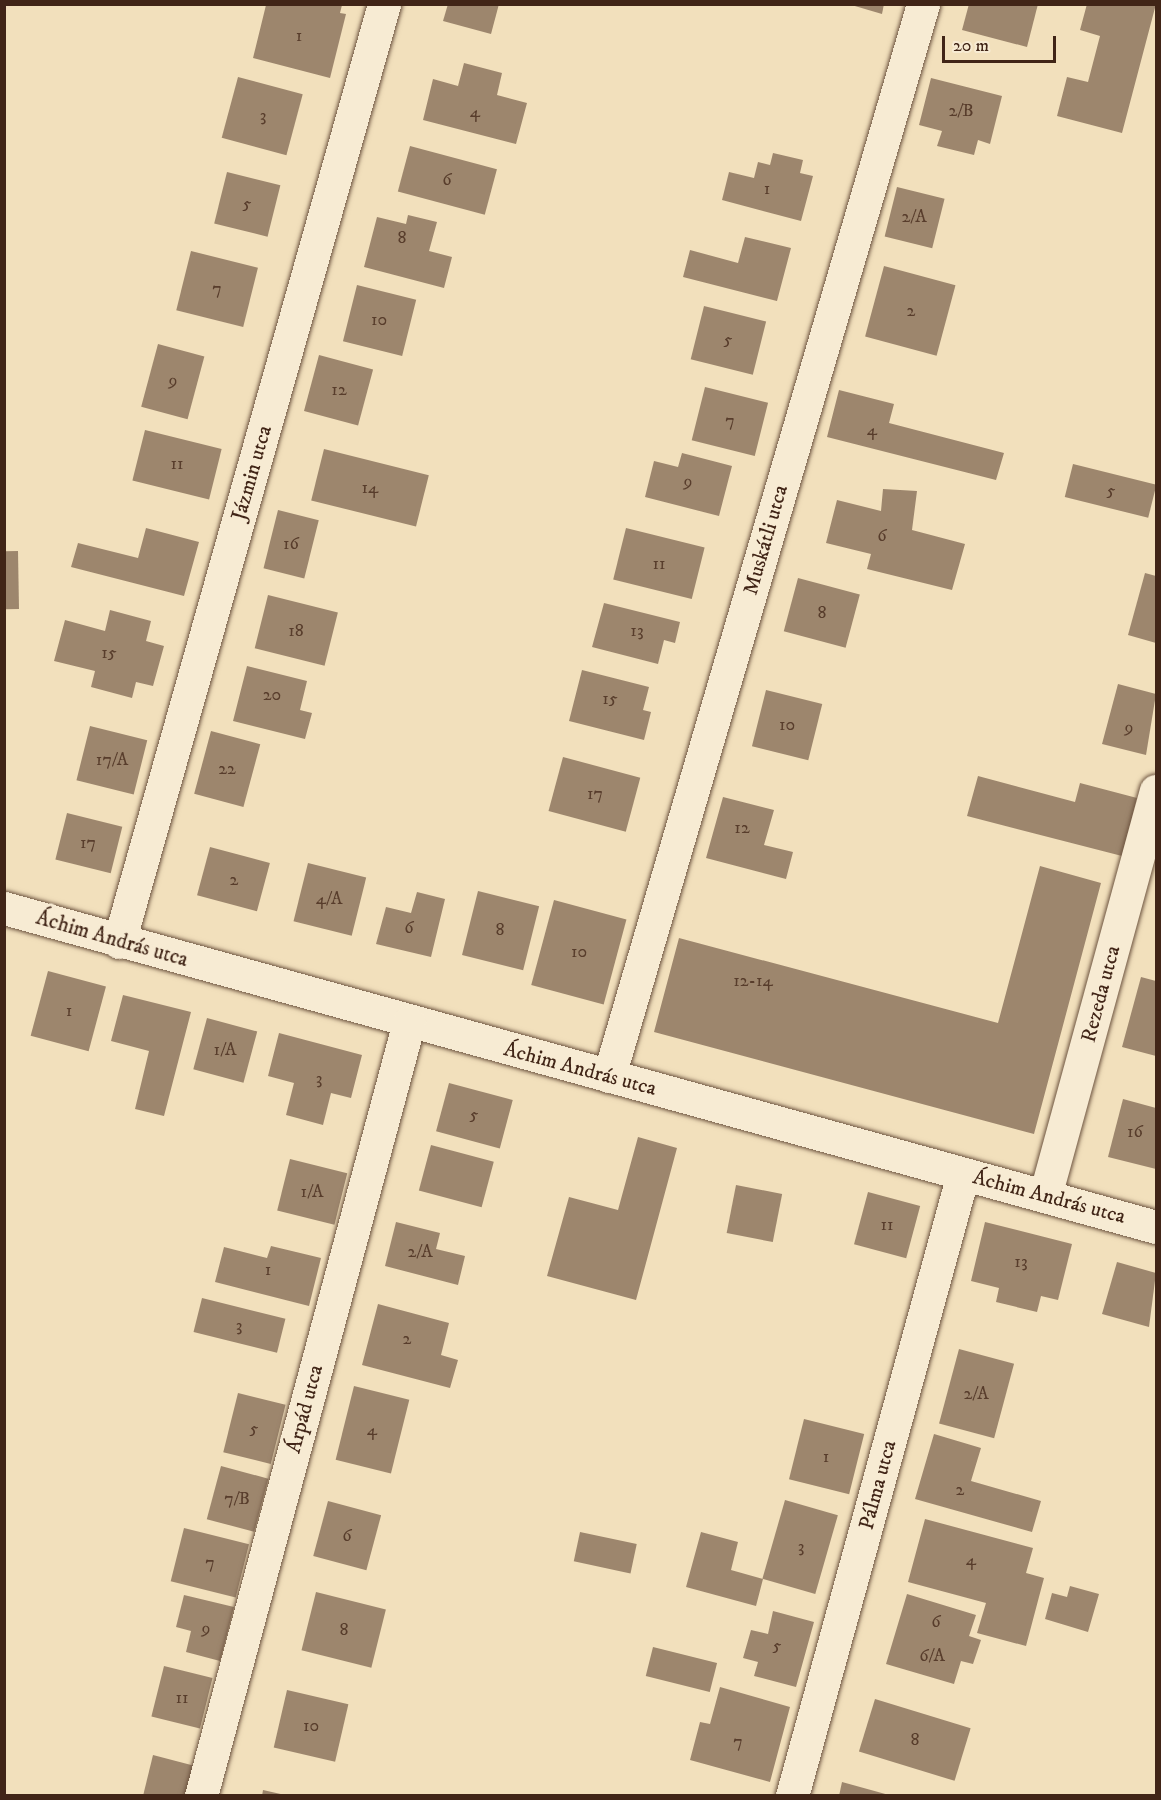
<!DOCTYPE html>
<html>
<head>
<meta charset="utf-8">
<style>
  body { margin:0 }
  #map { position:relative; width:1161px; height:1800px; overflow:hidden; background:#f2e0bc; font-family:"IM FELL DW Pica",serif }
  div>[style] { position:absolute }
  [style*='--x'] { left:calc(var(--x)*1px); top:calc(var(--y)*1px); width:calc(var(--w)*1px); rotate:calc(var(--a)*1deg) }
  .building>* { inset:0; background:#9d866d; transform-origin:0 0 }
  .roads { filter:drop-shadow(0 0 2px #6d5440) drop-shadow(0 0 2px #6d5440) }
  .street>* { height:33px; margin:-16.5px; padding:0 16.5px; transform-origin:16.5px; border-radius:16.5px; background:#f7ebd3 }
  span { translate:-50% -50%; white-space:nowrap; text-align:center; line-height:1.15; -webkit-text-stroke:6px #f7ebd3; paint-order:stroke }
  .number-label { font-size:18px; color:#583d2c }
  .number-label span { -webkit-text-stroke-width:0 }
  .street-label { font-size:21px; color:#412517 }
  .frame { position:absolute; inset:0; border:6px solid #412517; pointer-events:none }
  .scale { position:absolute; left:942px; top:36px; width:114px; height:27px; box-sizing:border-box; border:3px solid #412517; border-top:0; padding-left:8px; font-size:18px; line-height:21px; white-space:nowrap; color:#412517; -webkit-text-stroke:4px #f7ebd3; paint-order:stroke }
</style>
</head>
<body>
<div id="map">
  <div class="building">
    <i style="clip-path:polygon(448px 4px,499px 4px,491px 34px,443px 21px)"></i>
    <i style="clip-path:polygon(848px 4px,884px 4px,882px 14px)"></i>
    <i style="clip-path:polygon(969px 4px,1038px 4px,1027px 47px,962px 30px)"></i>
    <i style="clip-path:polygon(1087px 4px,1156px 4px,1122px 133px,1057px 116px,1067px 77px,1088px 82px,1100px 36px,1080px 30px)"></i>
    <i style="clip-path:polygon(266px 5px,342px 5px,340px 13px,346px 14px,330px 78px,253px 58px)"></i>
    <i style="clip-path:polygon(464px 63px,502px 73px,497px 95px,527px 103px,516px 144px,423px 120px,433px 79px,458px 86px)"></i>
    <i style="left:238px;top:77px;width:67px;height:63px;rotate:15deg"></i>
    <i style="clip-path:polygon(931px 78px,1002px 96px,990px 144px,978px 140px,974px 155px,937px 146px,942px 131px,919px 125px)"></i>
    <i style="left:410px;top:146px;width:90px;height:47px;rotate:15deg"></i>
    <i style="clip-path:polygon(773px 153px,803px 160px,800px 173px,813px 176px,801px 221px,722px 200px,729px 172px,754px 178px,758px 162px,770px 165px)"></i>
    <i style="left:227px;top:172px;width:55px;height:53px;rotate:14deg"></i>
    <i style="left:897px;top:187px;width:49px;height:51px;rotate:14deg"></i>
    <i style="clip-path:polygon(408px 215px,437px 222px,429px 251px,452px 257px,444px 288px,364px 267px,377px 217px,406px 224px)"></i>
    <i style="clip-path:polygon(745px 237px,791px 248px,777px 301px,683px 277px,690px 250px,738px 263px)"></i>
    <i style="left:191px;top:251px;width:69px;height:61px;rotate:14deg"></i>
    <i style="left:884px;top:266px;width:74px;height:73px;rotate:15deg"></i>
    <i style="left:357px;top:285px;width:61px;height:58px;rotate:14deg"></i>
    <i style="left:704px;top:306px;width:64px;height:55px;rotate:14deg"></i>
    <i style="left:158px;top:344px;width:48px;height:65px;rotate:15deg"></i>
    <i style="left:319px;top:355px;width:56px;height:58px;rotate:15deg"></i>
    <i style="left:705px;top:387px;width:65px;height:55px;rotate:14deg"></i>
    <i style="clip-path:polygon(839px 390px,894px 404px,889px 423px,1004px 453px,996px 480px,827px 437px)"></i>
    <i style="left:145px;top:430px;width:79px;height:52px;rotate:14deg"></i>
    <i style="left:324px;top:449px;width:108px;height:53px;rotate:14deg"></i>
    <i style="clip-path:polygon(682px 453px,732px 466px,719px 516px,645px 497px,654px 461px,678px 467px)"></i>
    <i style="left:1073px;top:464px;width:86px;height:34px;rotate:14deg"></i>
    <i style="clip-path:polygon(883px 489px,917px 491px,912px 530px,965px 544px,952px 590px,867px 569px,871px 554px,826px 543px,837px 500px,881px 511px)"></i>
    <i style="left:278px;top:510px;width:42px;height:60px;rotate:14deg"></i>
    <i style="clip-path:polygon(146px 528px,199px 542px,184px 596px,71px 567px,78px 543px,138px 558px)"></i>
    <i style="left:626px;top:528px;width:81px;height:53px;rotate:14deg"></i>
    <i style="left:18px;top:551px;width:58px;height:14px;rotate:89deg"></i>
    <i style="clip-path:polygon(1145px 573px,1156px 576px,1156px 643px,1128px 635px)"></i>
    <i style="left:798px;top:578px;width:64px;height:55px;rotate:15deg"></i>
    <i style="left:268px;top:595px;width:72px;height:55px;rotate:14deg"></i>
    <i style="clip-path:polygon(604px 603px,680px 622px,675px 643px,664px 640px,658px 664px,592px 647px)"></i>
    <i style="clip-path:polygon(110px 610px,151px 621px,146px 641px,164px 646px,153px 686px,136px 682px,132px 698px,91px 687px,95px 671px,54px 661px,65px 620px,105px 631px)"></i>
    <i style="clip-path:polygon(247px 666px,307px 681px,300px 710px,312px 713px,305px 739px,233px 721px)"></i>
    <i style="clip-path:polygon(582px 670px,649px 687px,643px 710px,651px 712px,644px 740px,569px 721px)"></i>
    <i style="clip-path:polygon(1118px 684px,1156px 694px,1146px 755px,1102px 744px)"></i>
    <i style="left:766px;top:690px;width:58px;height:58px;rotate:14deg"></i>
    <i style="left:90px;top:726px;width:59px;height:56px;rotate:14deg"></i>
    <i style="left:211px;top:731px;width:51px;height:65px;rotate:15deg"></i>
    <i style="left:563px;top:757px;width:80px;height:56px;rotate:15deg"></i>
    <i style="clip-path:polygon(978px 776px,1075px 802px,1080px 783px,1137px 798px,1122px 856px,967px 816px)"></i>
    <i style="clip-path:polygon(723px 797px,774px 810px,764px 845px,793px 852px,786px 879px,706px 858px)"></i>
    <i style="left:67px;top:813px;width:57px;height:48px;rotate:14deg"></i>
    <i style="left:210px;top:847px;width:62px;height:50px;rotate:15deg"></i>
    <i style="left:308px;top:863px;width:60px;height:60px;rotate:14deg"></i>
    <i style="clip-path:polygon(1040px 866px,1101px 883px,1034px 1134px,654px 1032px,679px 938px,998px 1023px)"></i>
    <i style="left:478px;top:891px;width:63px;height:66px;rotate:14deg"></i>
    <i style="clip-path:polygon(417px 892px,445px 899px,431px 957px,376px 944px,386px 907px,411px 913px)"></i>
    <i style="left:554px;top:900px;width:75px;height:88px;rotate:15deg"></i>
    <i style="left:48px;top:971px;width:60px;height:67px;rotate:15deg"></i>
    <i style="clip-path:polygon(1141px 977px,1156px 981px,1156px 1056px,1122px 1047px)"></i>
    <i style="clip-path:polygon(123px 995px,191px 1012px,164px 1116px,135px 1109px,149px 1051px,111px 1041px)"></i>
    <i style="left:207px;top:1018px;width:52px;height:53px;rotate:15deg"></i>
    <i style="clip-path:polygon(279px 1033px,362px 1055px,351px 1098px,331px 1093px,323px 1125px,286px 1115px,294px 1083px,268px 1076px)"></i>
    <i style="left:449px;top:1083px;width:66px;height:50px;rotate:15deg"></i>
    <i style="clip-path:polygon(1123px 1099px,1156px 1108px,1156px 1169px,1108px 1157px)"></i>
    <i style="clip-path:polygon(638px 1137px,677px 1148px,636px 1300px,547px 1276px,569px 1197px,618px 1210px)"></i>
    <i style="left:431px;top:1145px;width:65px;height:47px;rotate:15deg"></i>
    <i style="left:290px;top:1159px;width:59px;height:53px;rotate:14deg"></i>
    <i style="left:736px;top:1185px;width:47px;height:49px;rotate:11deg"></i>
    <i style="left:868px;top:1192px;width:54px;height:54px;rotate:15deg"></i>
    <i style="clip-path:polygon(396px 1222px,440px 1233px,436px 1249px,465px 1256px,458px 1285px,385px 1266px)"></i>
    <i style="clip-path:polygon(985px 1222px,1072px 1244px,1058px 1300px,1041px 1296px,1037px 1312px,996px 1302px,999px 1288px,971px 1281px)"></i>
    <i style="clip-path:polygon(271px 1246px,321px 1258px,309px 1306px,215px 1282px,224px 1247px,267px 1258px)"></i>
    <i style="clip-path:polygon(1117px 1262px,1156px 1273px,1149px 1327px,1102px 1314px)"></i>
    <i style="left:202px;top:1298px;width:86px;height:35px;rotate:14deg"></i>
    <i style="clip-path:polygon(378px 1304px,449px 1323px,441px 1355px,458px 1360px,450px 1388px,362px 1365px)"></i>
    <i style="left:959px;top:1349px;width:57px;height:77px;rotate:15deg"></i>
    <i style="left:354px;top:1386px;width:57px;height:76px;rotate:14deg"></i>
    <i style="left:238px;top:1393px;width:49px;height:61px;rotate:14deg"></i>
    <i style="left:804px;top:1419px;width:62px;height:62px;rotate:14deg"></i>
    <i style="clip-path:polygon(934px 1434px,981px 1448px,971px 1481px,1041px 1501px,1032px 1532px,915px 1499px)"></i>
    <i style="left:221px;top:1466px;width:49px;height:55px;rotate:15deg"></i>
    <i style="left:785px;top:1500px;width:55px;height:82px;rotate:16deg"></i>
    <i style="left:328px;top:1501px;width:55px;height:57px;rotate:15deg"></i>
    <i style="clip-path:polygon(925px 1519px,1033px 1548px,1026px 1573px,1044px 1578px,1026px 1646px,977px 1633px,986px 1603px,908px 1582px)"></i>
    <i style="left:184px;top:1528px;width:67px;height:55px;rotate:14deg"></i>
    <i style="left:580px;top:1532px;width:58px;height:30px;rotate:12deg"></i>
    <i style="clip-path:polygon(701px 1532px,738px 1542px,731px 1570px,763px 1579px,756px 1606px,686px 1587px)"></i>
    <i style="clip-path:polygon(1070px 1586px,1099px 1594px,1088px 1632px,1045px 1619px,1052px 1593px,1067px 1597px)"></i>
    <i style="left:316px;top:1592px;width:72px;height:60px;rotate:14deg"></i>
    <i style="clip-path:polygon(907px 1594px,976px 1615px,969px 1636px,981px 1640px,973px 1664px,961px 1661px,954px 1684px,886px 1664px)"></i>
    <i style="clip-path:polygon(184px 1595px,234px 1607px,220px 1661px,186px 1652px,191px 1631px,176px 1627px)"></i>
    <i style="clip-path:polygon(773px 1611px,814px 1622px,796px 1687px,754px 1676px,758px 1662px,743px 1658px,751px 1630px,768px 1634px)"></i>
    <i style="left:653px;top:1647px;width:66px;height:30px;rotate:14deg"></i>
    <i style="left:164px;top:1666px;width:50px;height:52px;rotate:14deg"></i>
    <i style="clip-path:polygon(720px 1687px,790px 1707px,770px 1782px,690px 1760px,700px 1722px,710px 1724px)"></i>
    <i style="left:287px;top:1690px;width:63px;height:59px;rotate:13deg"></i>
    <i style="left:875px;top:1699px;width:100px;height:55px;rotate:17deg"></i>
    <i style="clip-path:polygon(153px 1755px,195px 1766px,188px 1796px,143px 1796px)"></i>
    <i style="clip-path:polygon(842px 1782px,889px 1795px,889px 1796px,839px 1796px)"></i>
    <i style="clip-path:polygon(263px 1790px,285px 1795px,285px 1796px,262px 1796px)"></i>
  </div>
  <div class="roads">
    <div class="street">
      <i style="--x:4;--y:908;--w:1195;--a:15.48"></i>
      <i style="--x:119;--y:942;--w:975;--a:-74.22"></i>
      <i style="--x:609;--y:1076;--w:1117;--a:-73.67"></i>
      <i style="--x:1045;--y:1196;--w:420;--a:-74.7"></i>
      <i style="--x:201;--y:1796;--w:801;--a:-74.96"></i>
      <i style="--x:792;--y:1796;--w:645;--a:-74.63"></i>
    </div>
  </div>
  <div class="number-label">
    <span style="left:299px;top:36px">1</span>
    <span style="left:961px;top:111px">2/B</span>
    <span style="left:475px;top:112px">4</span>
    <span style="left:263px;top:116px">3</span>
    <span style="left:447px;top:180px">6</span>
    <span style="left:767px;top:189px">1</span>
    <span style="left:247px;top:204px">5</span>
    <span style="left:914px;top:217px">2/A</span>
    <span style="left:402px;top:238px">8</span>
    <span style="left:217px;top:289px">7</span>
    <span style="left:911px;top:311px">2</span>
    <span style="left:379px;top:320px">10</span>
    <span style="left:728px;top:340px">5</span>
    <span style="left:173px;top:381px">9</span>
    <span style="left:339px;top:390px">12</span>
    <span style="left:730px;top:421px">7</span>
    <span style="left:872px;top:430px">4</span>
    <span style="left:177px;top:464px">11</span>
    <span style="left:688px;top:482px">9</span>
    <span style="left:370px;top:488px">14</span>
    <span style="left:1111px;top:491px">5</span>
    <span style="left:882px;top:536px">6</span>
    <span style="left:291px;top:544px">16</span>
    <span style="left:659px;top:564px">11</span>
    <span style="left:822px;top:613px">8</span>
    <span style="left:296px;top:631px">18</span>
    <span style="left:637px;top:631px">13</span>
    <span style="left:109px;top:653px">15</span>
    <span style="left:272px;top:695px">20</span>
    <span style="left:610px;top:699px">15</span>
    <span style="left:787px;top:725px">10</span>
    <span style="left:1129px;top:728px">9</span>
    <span style="left:112px;top:760px">17/A</span>
    <span style="left:227px;top:769px">22</span>
    <span style="left:595px;top:794px">17</span>
    <span style="left:742px;top:828px">12</span>
    <span style="left:88px;top:843px">17</span>
    <span style="left:234px;top:880px">2</span>
    <span style="left:329px;top:899px">4/A</span>
    <span style="left:409px;top:928px">6</span>
    <span style="left:500px;top:930px">8</span>
    <span style="left:579px;top:952px">10</span>
    <span style="left:753px;top:981px">12-14</span>
    <span style="left:69px;top:1011px">1</span>
    <span style="left:225px;top:1050px">1/A</span>
    <span style="left:319px;top:1079px">3</span>
    <span style="left:474px;top:1115px">5</span>
    <span style="left:1135px;top:1132px">16</span>
    <span style="left:312px;top:1192px">1/A</span>
    <span style="left:887px;top:1225px">11</span>
    <span style="left:420px;top:1252px">2/A</span>
    <span style="left:1021px;top:1262px">13</span>
    <span style="left:268px;top:1270px">1</span>
    <span style="left:239px;top:1326px">3</span>
    <span style="left:407px;top:1339px">2</span>
    <span style="left:976px;top:1394px">2/A</span>
    <span style="left:254px;top:1429px">5</span>
    <span style="left:372px;top:1430px">4</span>
    <span style="left:826px;top:1457px">1</span>
    <span style="left:960px;top:1490px">2</span>
    <span style="left:237px;top:1499px">7/B</span>
    <span style="left:347px;top:1536px">6</span>
    <span style="left:801px;top:1547px">3</span>
    <span style="left:971px;top:1560px">4</span>
    <span style="left:210px;top:1563px">7</span>
    <span style="left:936px;top:1622px">6</span>
    <span style="left:206px;top:1629px">9</span>
    <span style="left:344px;top:1630px">8</span>
    <span style="left:777px;top:1646px">5</span>
    <span style="left:932px;top:1656px">6/A</span>
    <span style="left:182px;top:1698px">11</span>
    <span style="left:311px;top:1726px">10</span>
    <span style="left:915px;top:1740px">8</span>
    <span style="left:738px;top:1742px">7</span>
  </div>
  <div class="street-label">
    <span style="left:252px;top:473px;rotate:-74deg">Jázmin utca</span>
    <span style="left:766px;top:540px;rotate:-74deg">Muskátli utca</span>
    <span style="left:112px;top:939px;rotate:16deg">Áchim András utca</span>
    <span style="left:1101px;top:994px;rotate:-75deg">Rezeda utca</span>
    <span style="left:580px;top:1069px;rotate:15deg">Áchim András utca</span>
    <span style="left:1049px;top:1197px;rotate:15deg">Áchim András utca</span>
    <span style="left:305px;top:1409px;rotate:-75deg">Árpád utca</span>
    <span style="left:878px;top:1485px;rotate:-75deg">Pálma utca</span>
  </div>
  <div class="frame"></div>
  <div class="scale">20 m</div>
</div>
</body>
</html>
